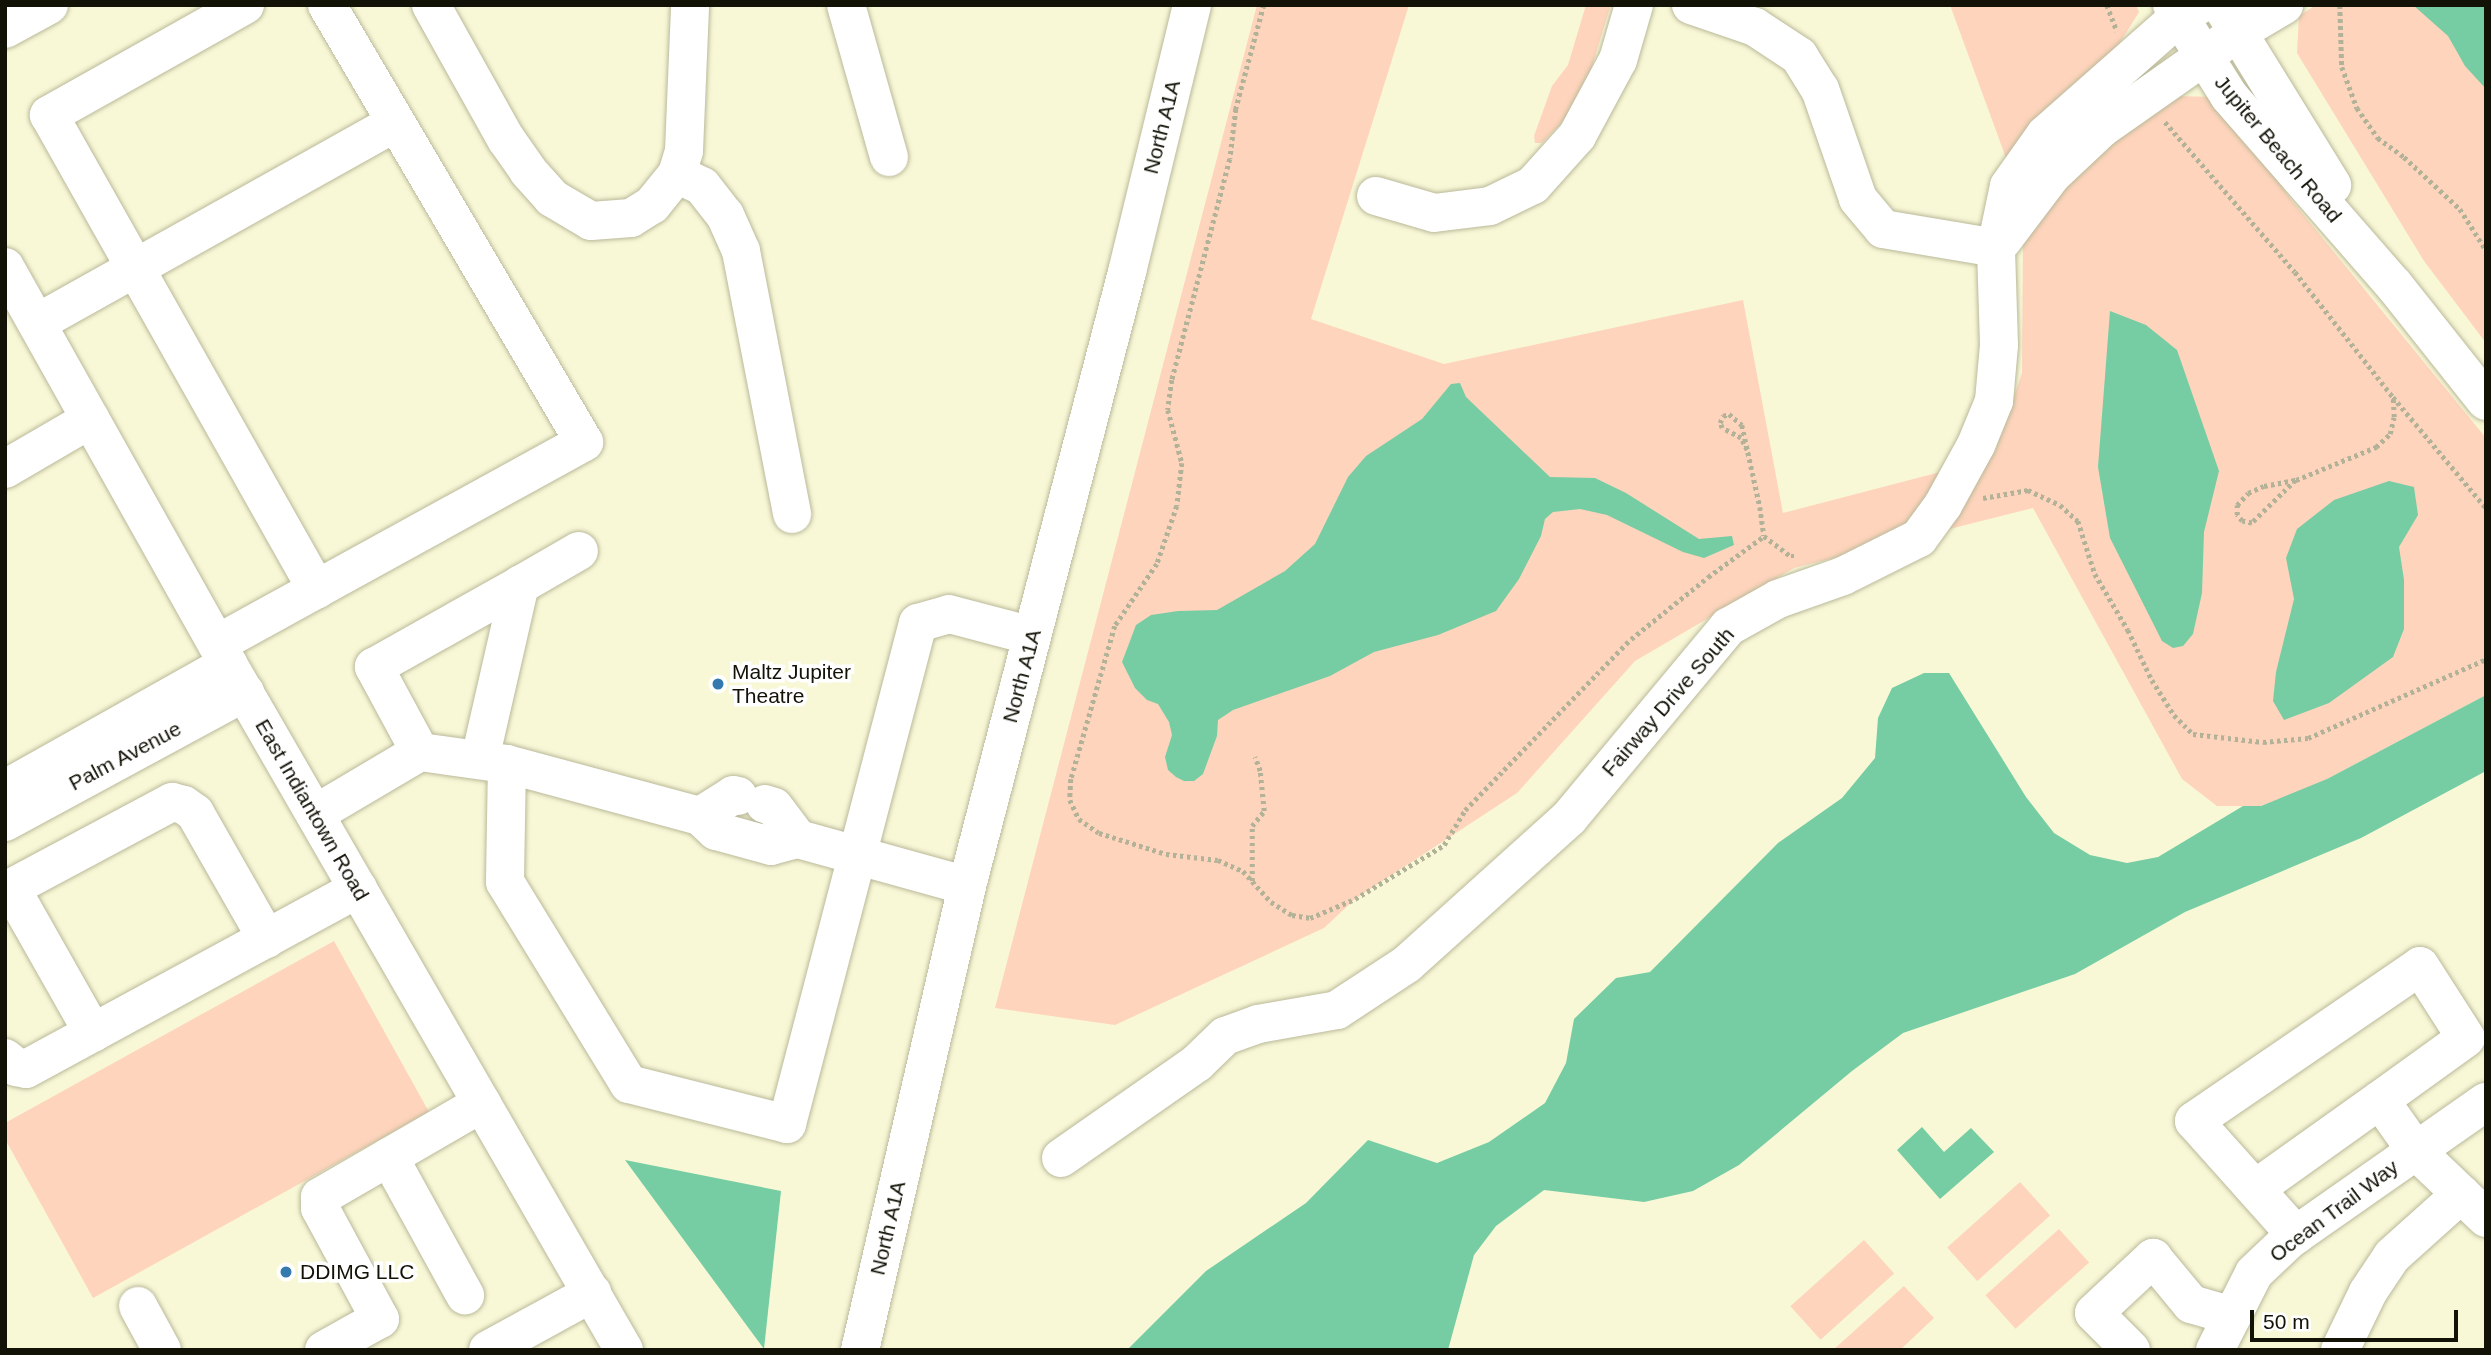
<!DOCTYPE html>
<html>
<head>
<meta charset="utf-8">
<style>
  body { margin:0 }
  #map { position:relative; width:2491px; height:1355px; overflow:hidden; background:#f8f8d7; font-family:Arial,sans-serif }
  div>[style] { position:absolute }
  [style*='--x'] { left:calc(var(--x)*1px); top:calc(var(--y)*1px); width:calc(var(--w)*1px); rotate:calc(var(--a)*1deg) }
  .green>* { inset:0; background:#fed4bc; transform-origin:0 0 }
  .water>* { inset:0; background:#76cda3 }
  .path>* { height:4.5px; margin-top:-2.25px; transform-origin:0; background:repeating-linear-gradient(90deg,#b2b298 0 3.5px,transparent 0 7px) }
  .roads { filter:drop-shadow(0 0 2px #bab99a) drop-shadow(0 0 2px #bab99a) }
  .minor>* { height:38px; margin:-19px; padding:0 19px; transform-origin:19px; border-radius:19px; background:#fff }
  .dots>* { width:19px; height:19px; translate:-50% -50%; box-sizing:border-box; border:4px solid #fff; border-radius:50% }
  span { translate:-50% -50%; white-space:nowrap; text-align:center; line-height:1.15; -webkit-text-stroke:7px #fff; paint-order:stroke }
  .street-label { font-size:21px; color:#121207 }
  .poi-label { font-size:21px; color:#121207 }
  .left { translate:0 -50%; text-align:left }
  .frame { position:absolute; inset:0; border:7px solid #121207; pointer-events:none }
  .scale { position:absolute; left:2250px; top:1310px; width:208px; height:32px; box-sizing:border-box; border:4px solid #121207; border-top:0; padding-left:9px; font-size:21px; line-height:24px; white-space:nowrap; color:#121207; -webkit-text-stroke:5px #fff; paint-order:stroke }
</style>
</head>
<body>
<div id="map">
  <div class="green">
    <i style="clip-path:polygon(1257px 5px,1409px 5px,1311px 319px,1444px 364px,1743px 300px,1783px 513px,1948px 470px,1995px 452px,2022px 373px,2023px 237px,2078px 163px,2173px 96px,2216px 97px,2293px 202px,2486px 438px,2486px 695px,2312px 787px,2260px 806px,2217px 806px,2182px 779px,2033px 508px,1794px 568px,1635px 661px,1517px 793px,1355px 899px,1324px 928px,1115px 1025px,995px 1008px)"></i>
    <i style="clip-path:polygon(1586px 5px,1610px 7px,1581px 103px,1542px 143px,1535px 143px,1534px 136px,1552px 86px,1568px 65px)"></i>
    <i style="clip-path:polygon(1950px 5px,2136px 5px,2139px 12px,2110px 59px,2006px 158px)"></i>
    <i style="clip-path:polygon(2316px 5px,2486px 5px,2486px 343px,2424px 261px,2297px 53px,2299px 16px)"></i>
    <i style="clip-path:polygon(334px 941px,429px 1112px,93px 1298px,5px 1139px,5px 1123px)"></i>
    <i style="left:2020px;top:1182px;width:45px;height:98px;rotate:48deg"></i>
    <i style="left:2059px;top:1229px;width:45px;height:99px;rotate:48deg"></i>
    <i style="left:1864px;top:1240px;width:45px;height:99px;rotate:48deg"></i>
    <i style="clip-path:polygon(1904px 1286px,1934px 1318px,1900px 1350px,1833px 1350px)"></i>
  </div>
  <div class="water">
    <i style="clip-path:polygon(2413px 5px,2486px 5px,2486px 89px,2465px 66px,2448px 36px)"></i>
    <i style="clip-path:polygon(2110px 311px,2146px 325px,2177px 350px,2219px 471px,2204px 532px,2202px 593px,2193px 634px,2183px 646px,2173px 648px,2162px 641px,2110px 538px,2098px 467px)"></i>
    <i style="clip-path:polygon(1460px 383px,1466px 397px,1550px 477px,1595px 478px,1626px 493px,1699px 539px,1732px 536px,1734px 545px,1704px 558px,1683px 552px,1607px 515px,1580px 509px,1553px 512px,1545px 519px,1541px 536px,1519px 579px,1496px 611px,1438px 635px,1374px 652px,1330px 676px,1233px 710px,1218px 720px,1217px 736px,1203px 774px,1194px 781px,1184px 781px,1176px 777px,1168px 770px,1165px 757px,1172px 735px,1169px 722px,1158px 704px,1147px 700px,1135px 688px,1122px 662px,1136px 625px,1151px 615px,1178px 611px,1217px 610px,1285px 571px,1315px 544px,1348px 477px,1366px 456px,1422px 419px,1451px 384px)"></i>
    <i style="clip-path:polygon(2389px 481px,2414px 487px,2418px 515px,2399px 547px,2404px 580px,2404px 629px,2393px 657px,2329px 703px,2284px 720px,2273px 701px,2276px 672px,2294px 599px,2286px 558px,2297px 529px,2334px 500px)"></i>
    <i style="clip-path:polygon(1924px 673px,1949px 673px,2026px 797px,2054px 833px,2090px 855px,2127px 863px,2158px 857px,2243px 806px,2261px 806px,2327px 779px,2486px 695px,2486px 771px,2361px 838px,2185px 912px,2075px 974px,1903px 1033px,1852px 1071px,1739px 1165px,1693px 1191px,1644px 1202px,1544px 1190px,1496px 1226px,1474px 1255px,1448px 1350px,1127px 1350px,1206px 1271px,1306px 1203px,1368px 1140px,1437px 1163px,1489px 1142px,1545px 1103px,1566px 1063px,1574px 1019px,1616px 978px,1650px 972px,1778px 843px,1842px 798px,1875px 758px,1878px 718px,1892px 688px)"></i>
    <i style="clip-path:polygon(1922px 1127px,1944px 1152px,1971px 1128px,1994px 1152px,1940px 1199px,1897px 1150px)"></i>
    <i style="clip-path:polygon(625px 1160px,781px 1191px,764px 1349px)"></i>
  </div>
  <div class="path">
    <i style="--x:1264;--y:5;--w:108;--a:105.1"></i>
    <i style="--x:1236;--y:109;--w:50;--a:96.8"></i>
    <i style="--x:1230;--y:159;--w:228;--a:104.7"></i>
    <i style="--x:1172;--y:380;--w:30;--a:98"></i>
    <i style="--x:1168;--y:410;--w:55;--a:75.2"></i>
    <i style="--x:1182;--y:463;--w:43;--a:96.6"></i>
    <i style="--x:1177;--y:506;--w:61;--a:109"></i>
    <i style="--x:1157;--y:564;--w:75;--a:124.1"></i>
    <i style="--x:1115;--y:626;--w:159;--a:106"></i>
    <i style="--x:1071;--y:779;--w:21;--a:93"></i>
    <i style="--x:1070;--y:800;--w:21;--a:65"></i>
    <i style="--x:1079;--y:819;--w:24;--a:35"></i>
    <i style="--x:1099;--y:833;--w:70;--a:17.4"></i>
    <i style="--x:1166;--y:854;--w:52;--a:6.6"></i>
    <i style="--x:1218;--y:860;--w:27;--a:24"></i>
    <i style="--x:1243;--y:871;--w:42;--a:47.9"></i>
    <i style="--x:1271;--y:902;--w:25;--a:32"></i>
    <i style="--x:1292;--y:915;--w:18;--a:9"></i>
    <i style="--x:1310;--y:918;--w:49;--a:-22.9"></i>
    <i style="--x:1355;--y:899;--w:104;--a:-31.2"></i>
    <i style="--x:1444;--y:845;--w:41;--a:-59"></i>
    <i style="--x:1465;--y:810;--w:238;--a:-45.9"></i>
    <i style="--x:1631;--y:639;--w:99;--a:-38.8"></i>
    <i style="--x:1708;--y:577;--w:69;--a:-36.2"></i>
    <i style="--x:1764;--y:536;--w:34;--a:37"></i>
    <i style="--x:1791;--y:556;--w:4;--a:0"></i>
    <i style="--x:2107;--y:5;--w:28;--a:69"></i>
    <i style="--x:2340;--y:5;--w:62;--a:88.2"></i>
    <i style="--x:2342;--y:67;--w:44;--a:69.9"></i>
    <i style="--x:2357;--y:108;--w:37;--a:55"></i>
    <i style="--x:2378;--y:138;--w:32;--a:36"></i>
    <i style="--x:2404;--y:157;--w:76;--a:42.9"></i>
    <i style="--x:2460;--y:209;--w:49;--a:57.6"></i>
    <i style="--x:2165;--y:122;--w:198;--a:49.1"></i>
    <i style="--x:2295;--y:272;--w:159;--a:51.9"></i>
    <i style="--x:2393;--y:397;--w:145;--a:50"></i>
    <i style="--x:1747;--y:450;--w:13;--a:-117"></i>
    <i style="--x:1741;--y:438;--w:21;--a:-152"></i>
    <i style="--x:1722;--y:428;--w:5;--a:-112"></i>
    <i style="--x:1720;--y:423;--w:8;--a:-67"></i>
    <i style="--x:1723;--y:416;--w:6;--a:-18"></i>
    <i style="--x:1729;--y:414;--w:17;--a:40"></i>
    <i style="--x:1742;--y:425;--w:84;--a:77.6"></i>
    <i style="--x:1760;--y:507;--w:29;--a:82"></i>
    <i style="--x:2296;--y:480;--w:62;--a:135.7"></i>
    <i style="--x:2252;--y:523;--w:10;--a:-169"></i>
    <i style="--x:2242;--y:521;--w:8;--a:-130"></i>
    <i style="--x:2237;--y:515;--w:10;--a:-90"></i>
    <i style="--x:2237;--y:505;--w:16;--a:-47"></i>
    <i style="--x:2248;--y:493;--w:17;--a:-24"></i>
    <i style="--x:2264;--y:486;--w:33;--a:-11"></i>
    <i style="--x:2296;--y:480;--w:87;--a:-22.4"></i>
    <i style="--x:2376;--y:447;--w:19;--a:-43"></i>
    <i style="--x:2390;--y:434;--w:17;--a:-77"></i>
    <i style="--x:2394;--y:417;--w:18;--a:-93"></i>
    <i style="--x:1983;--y:498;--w:46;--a:-10.1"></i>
    <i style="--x:2028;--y:490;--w:35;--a:25"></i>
    <i style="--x:2060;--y:505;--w:24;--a:42"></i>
    <i style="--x:2078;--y:521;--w:56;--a:72.2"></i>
    <i style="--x:2095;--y:574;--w:65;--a:59.5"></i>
    <i style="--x:2128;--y:630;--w:55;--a:64.4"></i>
    <i style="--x:2152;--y:680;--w:41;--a:57.8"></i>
    <i style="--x:2174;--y:715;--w:27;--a:45"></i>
    <i style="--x:2193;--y:734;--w:70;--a:6.5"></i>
    <i style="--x:2263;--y:742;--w:45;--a:-5.1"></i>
    <i style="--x:2308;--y:738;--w:195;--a:-23.9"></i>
    <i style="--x:1252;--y:881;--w:55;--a:-90"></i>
    <i style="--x:1252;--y:826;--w:19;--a:-51"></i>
    <i style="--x:1264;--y:811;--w:40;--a:-95.7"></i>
    <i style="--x:1260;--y:771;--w:15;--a:-110"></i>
  </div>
  <div class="roads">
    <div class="minor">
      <i style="--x:245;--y:5;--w:225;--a:150.7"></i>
      <i style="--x:49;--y:115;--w:545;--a:60.57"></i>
      <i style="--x:431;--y:5;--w:154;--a:60.8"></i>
      <i style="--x:506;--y:139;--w:39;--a:55"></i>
      <i style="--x:528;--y:171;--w:36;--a:48"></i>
      <i style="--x:552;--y:198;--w:45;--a:30.5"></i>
      <i style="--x:591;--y:221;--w:40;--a:-4.3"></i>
      <i style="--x:631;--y:218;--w:25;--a:-32"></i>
      <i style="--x:652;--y:205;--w:40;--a:-51"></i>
      <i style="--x:677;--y:174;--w:24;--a:-73"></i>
      <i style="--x:684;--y:151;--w:146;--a:-87.6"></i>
      <i style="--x:846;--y:5;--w:158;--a:74.2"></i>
      <i style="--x:1691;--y:5;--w:68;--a:19"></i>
      <i style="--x:1755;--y:27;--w:53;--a:33.4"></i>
      <i style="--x:1799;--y:56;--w:39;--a:58"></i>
      <i style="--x:1820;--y:89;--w:116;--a:70.9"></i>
      <i style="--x:1858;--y:199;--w:39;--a:50"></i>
      <i style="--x:1883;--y:229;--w:115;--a:9.5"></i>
      <i style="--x:2172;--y:5;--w:107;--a:57.9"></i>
      <i style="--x:2229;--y:96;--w:251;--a:48.9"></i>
      <i style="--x:2394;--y:285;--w:148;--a:51.6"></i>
      <i style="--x:2224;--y:10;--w:206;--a:58.3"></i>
      <i style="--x:5;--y:29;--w:50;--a:-28.6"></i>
      <i style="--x:677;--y:174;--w:28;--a:26"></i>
      <i style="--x:702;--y:186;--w:37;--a:52"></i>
      <i style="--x:725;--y:215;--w:39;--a:66"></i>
      <i style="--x:741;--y:251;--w:268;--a:79"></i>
      <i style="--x:1376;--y:196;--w:60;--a:16.3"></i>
      <i style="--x:1434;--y:213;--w:56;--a:-7.1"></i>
      <i style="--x:1490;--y:206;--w:48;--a:-26"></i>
      <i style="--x:1533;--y:185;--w:66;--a:-48.1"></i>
      <i style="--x:1577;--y:136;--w:86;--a:-61.7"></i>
      <i style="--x:1618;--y:60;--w:57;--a:-73.8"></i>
      <i style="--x:2002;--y:241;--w:83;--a:-52.9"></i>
      <i style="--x:2052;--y:175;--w:69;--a:-43.2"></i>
      <i style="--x:2102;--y:128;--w:165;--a:-35.1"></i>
      <i style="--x:2237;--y:33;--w:55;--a:-30.8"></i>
      <i style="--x:5;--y:267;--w:455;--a:60.7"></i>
      <i style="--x:228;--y:664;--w:792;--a:60"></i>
      <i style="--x:37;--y:323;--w:411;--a:-29.2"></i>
      <i style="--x:5;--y:469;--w:99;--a:-30.2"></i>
      <i style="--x:217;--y:644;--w:419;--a:-28.8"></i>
      <i style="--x:584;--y:442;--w:507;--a:-120.46"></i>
      <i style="--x:420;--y:752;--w:97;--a:-118.4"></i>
      <i style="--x:374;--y:667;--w:167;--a:-29.3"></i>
      <i style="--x:480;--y:759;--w:179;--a:-77.1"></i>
      <i style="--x:520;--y:585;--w:68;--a:-30"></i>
      <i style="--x:507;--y:764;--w:118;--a:91"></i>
      <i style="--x:505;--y:882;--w:237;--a:58.5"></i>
      <i style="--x:629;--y:1084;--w:163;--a:14.2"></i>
      <i style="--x:787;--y:1124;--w:518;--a:-75.35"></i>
      <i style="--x:918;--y:623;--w:32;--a:-16"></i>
      <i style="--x:949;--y:614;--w:86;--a:14.8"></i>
      <i style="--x:5;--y:789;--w:256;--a:-29.3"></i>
      <i style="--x:765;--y:804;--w:9;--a:18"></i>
      <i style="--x:774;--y:807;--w:40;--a:53"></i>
      <i style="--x:315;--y:814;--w:122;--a:-30.6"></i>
      <i style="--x:420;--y:752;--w:88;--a:7.9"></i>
      <i style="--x:507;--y:764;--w:200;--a:15.1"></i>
      <i style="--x:700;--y:816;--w:39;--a:-32"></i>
      <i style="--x:733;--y:795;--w:5;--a:11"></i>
      <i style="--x:700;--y:816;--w:22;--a:43"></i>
      <i style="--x:716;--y:831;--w:57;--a:15.3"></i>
      <i style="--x:771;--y:846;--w:28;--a:-15"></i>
      <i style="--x:798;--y:839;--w:175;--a:15.5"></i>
      <i style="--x:5;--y:822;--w:273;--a:-28.4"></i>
      <i style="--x:93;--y:1033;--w:167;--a:-119.5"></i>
      <i style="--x:11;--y:888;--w:183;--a:-28.1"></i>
      <i style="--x:172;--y:802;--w:12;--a:14"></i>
      <i style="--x:184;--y:805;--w:14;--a:36"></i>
      <i style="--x:195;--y:813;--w:145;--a:60.3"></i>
      <i style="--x:5;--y:1058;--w:14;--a:39"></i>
      <i style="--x:16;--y:1067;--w:10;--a:11"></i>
      <i style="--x:26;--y:1069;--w:378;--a:-28.5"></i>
      <i style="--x:389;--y:1157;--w:158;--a:61.2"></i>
      <i style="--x:1061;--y:1158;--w:166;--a:-34.9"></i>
      <i style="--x:1197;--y:1063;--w:39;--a:-44"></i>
      <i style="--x:1225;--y:1036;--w:35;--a:-20"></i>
      <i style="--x:1258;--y:1024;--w:80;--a:-10"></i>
      <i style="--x:1337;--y:1010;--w:84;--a:-33.3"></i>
      <i style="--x:1407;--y:964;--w:218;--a:-42"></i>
      <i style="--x:1569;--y:818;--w:249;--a:-50.2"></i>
      <i style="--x:1728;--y:627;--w:57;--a:-29.2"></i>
      <i style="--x:1778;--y:599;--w:69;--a:-19.5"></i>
      <i style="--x:1843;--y:576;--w:85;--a:-26.6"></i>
      <i style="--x:1919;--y:538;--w:41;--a:-54"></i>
      <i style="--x:1943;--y:505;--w:68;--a:-61.2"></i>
      <i style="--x:1976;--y:445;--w:48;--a:-67.8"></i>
      <i style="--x:1994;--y:401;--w:56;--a:-84.9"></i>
      <i style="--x:1999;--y:345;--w:97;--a:-91.8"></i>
      <i style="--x:1996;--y:248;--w:63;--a:-78.2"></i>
      <i style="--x:2009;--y:186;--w:62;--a:-54.8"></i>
      <i style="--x:2045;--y:135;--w:179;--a:-41.4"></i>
      <i style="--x:2179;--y:17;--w:23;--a:-31"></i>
      <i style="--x:2255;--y:1189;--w:153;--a:-35.5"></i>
      <i style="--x:2296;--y:1235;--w:153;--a:-131.8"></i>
      <i style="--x:2194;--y:1121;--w:274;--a:-34.4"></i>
      <i style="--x:2420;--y:966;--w:85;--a:57.4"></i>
      <i style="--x:2466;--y:1038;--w:106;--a:144.2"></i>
      <i style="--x:2380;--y:1100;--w:62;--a:54.8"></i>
      <i style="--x:2416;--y:1151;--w:97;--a:43.7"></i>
      <i style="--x:138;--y:1306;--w:50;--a:61.4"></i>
      <i style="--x:324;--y:1350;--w:64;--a:-29"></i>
      <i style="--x:380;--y:1319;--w:126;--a:-118.4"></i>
      <i style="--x:320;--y:1208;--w:11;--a:-90"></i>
      <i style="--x:320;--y:1197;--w:187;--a:-30.1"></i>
      <i style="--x:488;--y:1350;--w:119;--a:-28.7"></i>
      <i style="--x:860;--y:1350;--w:476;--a:-77"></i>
      <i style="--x:967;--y:886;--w:635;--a:-75.39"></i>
      <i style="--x:1127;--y:272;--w:275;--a:-76.3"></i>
      <i style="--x:2131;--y:1350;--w:52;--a:-135"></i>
      <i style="--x:2094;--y:1313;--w:81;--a:-43"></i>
      <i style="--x:2153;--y:1258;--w:60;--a:50.4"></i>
      <i style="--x:2191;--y:1304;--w:43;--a:16.3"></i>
      <i style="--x:2215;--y:1350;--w:86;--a:-63.1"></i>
      <i style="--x:2254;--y:1273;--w:50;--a:-43.4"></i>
      <i style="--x:2290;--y:1239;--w:239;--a:-35"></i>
      <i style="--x:2340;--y:1350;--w:64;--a:-64.2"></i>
      <i style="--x:2368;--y:1292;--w:43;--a:-56.3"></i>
      <i style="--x:2392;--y:1256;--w:93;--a:-41.9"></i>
    </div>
  </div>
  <div class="dots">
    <i style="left:718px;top:684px;background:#357aaf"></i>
    <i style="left:286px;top:1272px;background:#357aaf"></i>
  </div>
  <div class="street-label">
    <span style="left:1162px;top:127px;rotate:-76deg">North A1A</span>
    <span style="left:2278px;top:149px;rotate:50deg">Jupiter Beach Road</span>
    <span style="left:1022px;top:676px;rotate:-75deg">North A1A</span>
    <span style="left:1668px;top:702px;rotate:-49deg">Fairway Drive South</span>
    <span style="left:125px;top:756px;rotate:-28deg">Palm Avenue</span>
    <span style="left:312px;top:810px;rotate:60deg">East Indiantown Road</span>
    <span style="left:2334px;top:1211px;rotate:-37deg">Ocean Trail Way</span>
    <span style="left:888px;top:1228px;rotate:-77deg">North A1A</span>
  </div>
  <div class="poi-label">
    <span class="left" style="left:732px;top:684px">Maltz Jupiter<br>Theatre</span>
    <span class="left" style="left:300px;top:1272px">DDIMG LLC</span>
  </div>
  <div class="frame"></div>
  <div class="scale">50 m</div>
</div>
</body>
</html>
